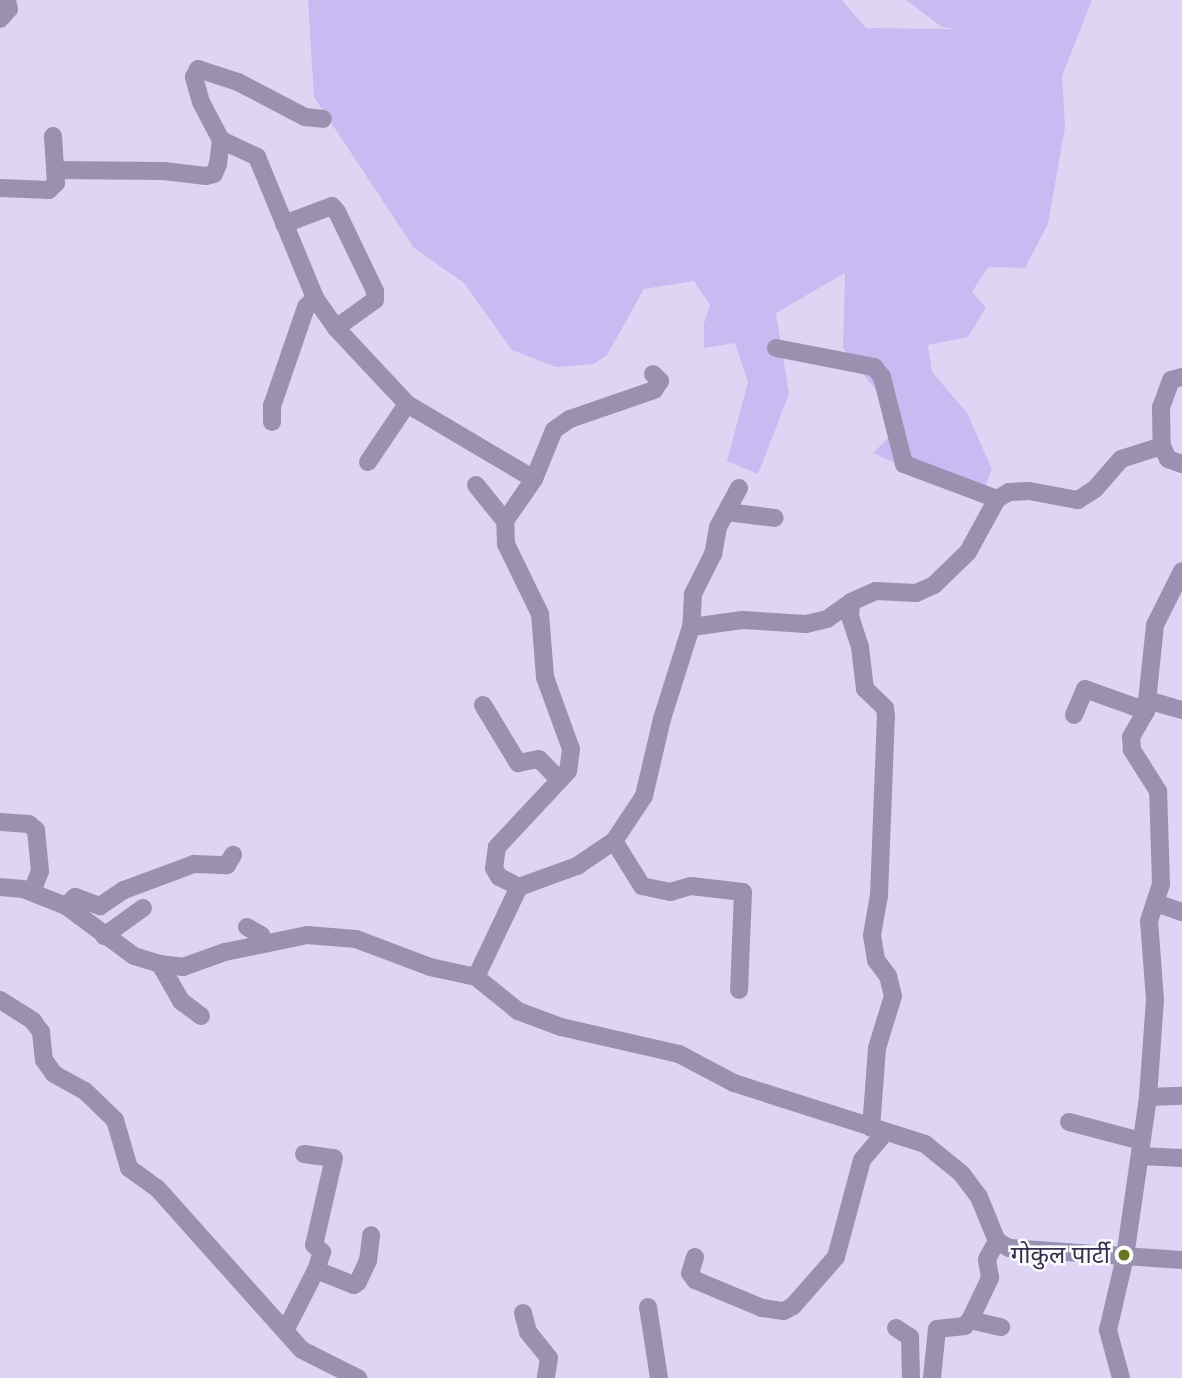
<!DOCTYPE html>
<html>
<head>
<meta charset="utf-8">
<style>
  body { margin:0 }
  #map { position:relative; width:1182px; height:1378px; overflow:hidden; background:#ded5f5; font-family:Quicksand,"Noto Sans Devanagari",sans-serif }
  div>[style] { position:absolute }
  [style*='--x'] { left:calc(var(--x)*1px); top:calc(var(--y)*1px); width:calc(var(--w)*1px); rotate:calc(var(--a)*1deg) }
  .green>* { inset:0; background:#cabaf2 }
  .minor>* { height:18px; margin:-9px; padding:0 9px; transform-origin:9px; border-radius:9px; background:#9a91b1 }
  .dots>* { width:19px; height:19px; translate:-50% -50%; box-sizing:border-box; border:4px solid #fcfcfc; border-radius:50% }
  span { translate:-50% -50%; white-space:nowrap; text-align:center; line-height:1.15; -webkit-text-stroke:5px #fcfcfc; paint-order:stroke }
  .poi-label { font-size:24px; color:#372d4c }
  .right { translate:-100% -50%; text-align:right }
</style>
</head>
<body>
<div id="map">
  <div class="green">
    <i style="clip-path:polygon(308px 0,842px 0,866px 28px,957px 29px,942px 27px,906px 0,1092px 0,1062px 76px,1065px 127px,1048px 224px,1025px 268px,988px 267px,972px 292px,986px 307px,968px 337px,928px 345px,932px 372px,967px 413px,992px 469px,980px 500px,873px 453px,893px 433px,885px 402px,843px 348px,845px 273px,776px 313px,789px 394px,758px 474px,727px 461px,748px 382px,735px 343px,704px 348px,704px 323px,710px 305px,694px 281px,644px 289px,607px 355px,594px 364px,556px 367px,512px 350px,464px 283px,414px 248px,314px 97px)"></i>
  </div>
  <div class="minor">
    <i style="--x:0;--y:19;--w:13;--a:-48"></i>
    <i style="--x:9;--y:9;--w:9;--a:-103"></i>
    <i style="--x:221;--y:140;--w:43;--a:-117.8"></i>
    <i style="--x:201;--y:102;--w:26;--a:-106"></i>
    <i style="--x:194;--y:77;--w:9;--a:-63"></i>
    <i style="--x:198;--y:69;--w:42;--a:18"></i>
    <i style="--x:238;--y:82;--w:76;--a:27.6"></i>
    <i style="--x:305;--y:117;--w:18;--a:6"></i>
    <i style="--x:55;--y:170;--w:109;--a:0.5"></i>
    <i style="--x:164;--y:171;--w:42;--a:6.8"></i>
    <i style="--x:206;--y:176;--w:8;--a:-14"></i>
    <i style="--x:214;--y:174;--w:11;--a:-68"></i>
    <i style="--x:218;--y:164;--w:24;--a:-83"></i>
    <i style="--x:221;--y:140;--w:40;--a:25"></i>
    <i style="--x:257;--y:157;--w:152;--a:67.6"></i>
    <i style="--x:315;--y:298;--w:37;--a:55"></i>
    <i style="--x:336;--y:328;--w:104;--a:46.9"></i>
    <i style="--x:407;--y:404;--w:147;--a:30.6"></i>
    <i style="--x:0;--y:188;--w:49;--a:2.3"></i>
    <i style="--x:49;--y:190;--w:10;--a:-45"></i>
    <i style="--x:56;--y:183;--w:47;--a:-93.7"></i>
    <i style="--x:284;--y:224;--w:51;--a:-20.6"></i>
    <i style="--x:332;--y:206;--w:8;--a:50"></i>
    <i style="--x:337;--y:212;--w:88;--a:64.3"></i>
    <i style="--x:375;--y:291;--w:9;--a:90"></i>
    <i style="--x:375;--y:300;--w:48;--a:144.3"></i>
    <i style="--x:776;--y:348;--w:100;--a:11"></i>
    <i style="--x:874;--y:367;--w:13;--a:51"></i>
    <i style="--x:882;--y:377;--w:90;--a:75.8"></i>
    <i style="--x:904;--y:464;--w:99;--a:20.6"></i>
    <i style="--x:1182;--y:377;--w:11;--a:165"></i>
    <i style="--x:1171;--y:380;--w:29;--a:110"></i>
    <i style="--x:1161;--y:407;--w:39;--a:89"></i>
    <i style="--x:1162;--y:446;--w:14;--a:65"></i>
    <i style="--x:1168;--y:459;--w:15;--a:20"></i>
    <i style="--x:272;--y:422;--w:16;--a:-90"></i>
    <i style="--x:272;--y:406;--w:105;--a:-71"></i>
    <i style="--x:306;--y:307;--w:13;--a:-45"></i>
    <i style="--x:368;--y:462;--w:70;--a:-56.1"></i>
    <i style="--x:476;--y:485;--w:46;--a:51.1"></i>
    <i style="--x:739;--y:488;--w:44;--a:118.3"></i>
    <i style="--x:718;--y:527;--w:27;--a:100"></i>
    <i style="--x:713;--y:554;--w:45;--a:116.6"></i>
    <i style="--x:693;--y:594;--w:33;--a:93"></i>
    <i style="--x:691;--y:627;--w:96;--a:107.5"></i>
    <i style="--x:662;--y:719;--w:79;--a:103.2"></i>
    <i style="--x:644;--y:796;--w:54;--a:123.7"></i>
    <i style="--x:614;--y:841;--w:53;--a:58.1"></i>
    <i style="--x:642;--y:886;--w:29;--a:12"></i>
    <i style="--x:670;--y:892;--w:22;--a:-16"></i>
    <i style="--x:691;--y:886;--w:52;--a:6.6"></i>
    <i style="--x:743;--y:892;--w:98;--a:92.3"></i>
    <i style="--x:727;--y:512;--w:48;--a:7.1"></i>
    <i style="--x:691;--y:627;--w:52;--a:-7.7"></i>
    <i style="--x:743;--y:620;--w:63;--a:3.6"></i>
    <i style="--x:806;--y:624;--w:22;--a:-13"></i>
    <i style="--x:827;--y:619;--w:29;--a:-35"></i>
    <i style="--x:1147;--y:700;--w:36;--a:16"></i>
    <i style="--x:483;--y:705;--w:68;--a:58.9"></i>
    <i style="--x:518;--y:763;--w:21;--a:-11"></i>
    <i style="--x:539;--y:759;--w:29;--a:46"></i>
    <i style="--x:1074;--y:715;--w:28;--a:-67"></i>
    <i style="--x:1085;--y:689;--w:65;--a:19.8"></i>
    <i style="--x:0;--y:822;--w:29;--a:4"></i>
    <i style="--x:29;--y:824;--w:9;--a:41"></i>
    <i style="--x:36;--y:830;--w:41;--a:84.4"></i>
    <i style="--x:40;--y:871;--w:22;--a:111"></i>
    <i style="--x:0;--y:887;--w:23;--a:5"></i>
    <i style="--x:23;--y:889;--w:46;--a:21.6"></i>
    <i style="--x:66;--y:906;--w:84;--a:36.3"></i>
    <i style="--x:134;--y:956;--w:27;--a:17"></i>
    <i style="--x:160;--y:964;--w:23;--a:7"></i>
    <i style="--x:183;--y:967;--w:45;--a:-19.7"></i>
    <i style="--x:225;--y:952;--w:84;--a:-11.7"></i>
    <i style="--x:307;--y:935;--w:49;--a:4.7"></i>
    <i style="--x:356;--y:939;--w:79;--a:20.7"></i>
    <i style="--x:430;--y:967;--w:47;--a:12.3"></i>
    <i style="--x:476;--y:977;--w:54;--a:39"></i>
    <i style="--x:518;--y:1011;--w:46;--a:20.4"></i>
    <i style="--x:561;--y:1027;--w:121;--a:12.9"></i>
    <i style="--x:679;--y:1054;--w:62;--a:27.8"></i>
    <i style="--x:734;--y:1083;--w:201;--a:17.7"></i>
    <i style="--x:925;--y:1144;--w:46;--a:38.9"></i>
    <i style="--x:961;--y:1173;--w:30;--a:53"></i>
    <i style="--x:979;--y:1197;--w:48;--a:67.8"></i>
    <i style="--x:997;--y:1241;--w:14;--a:30"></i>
    <i style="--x:1009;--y:1248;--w:173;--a:4"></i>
    <i style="--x:519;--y:887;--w:62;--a:-19.9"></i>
    <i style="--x:577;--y:866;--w:45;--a:-34"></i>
    <i style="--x:1156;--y:903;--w:28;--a:19"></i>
    <i style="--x:66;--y:906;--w:13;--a:-45"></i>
    <i style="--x:75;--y:897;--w:27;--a:20"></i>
    <i style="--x:100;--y:906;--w:29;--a:-34"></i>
    <i style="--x:124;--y:890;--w:75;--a:-20.4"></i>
    <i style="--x:194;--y:864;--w:33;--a:2"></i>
    <i style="--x:227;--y:865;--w:12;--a:-59"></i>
    <i style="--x:247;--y:927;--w:16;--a:30"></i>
    <i style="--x:261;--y:935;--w:8;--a:67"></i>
    <i style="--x:104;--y:936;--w:48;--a:-35.7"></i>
    <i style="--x:160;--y:964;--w:43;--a:60.4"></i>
    <i style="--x:181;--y:1001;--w:25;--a:37"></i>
    <i style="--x:476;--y:977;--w:100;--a:-64.5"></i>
    <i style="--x:519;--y:887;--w:22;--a:-153"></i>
    <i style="--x:499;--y:877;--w:10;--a:-119"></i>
    <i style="--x:494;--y:868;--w:21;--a:-82"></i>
    <i style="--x:497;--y:847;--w:104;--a:-46.9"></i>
    <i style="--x:568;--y:771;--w:22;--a:-82"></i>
    <i style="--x:571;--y:749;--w:77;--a:-109.9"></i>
    <i style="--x:545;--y:677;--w:63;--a:-94.5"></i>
    <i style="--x:540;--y:614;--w:78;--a:-115.9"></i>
    <i style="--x:506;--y:544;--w:23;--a:-92"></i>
    <i style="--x:505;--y:521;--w:51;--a:-55.4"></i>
    <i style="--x:534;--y:479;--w:53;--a:-67.8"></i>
    <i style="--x:554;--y:430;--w:19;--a:-35"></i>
    <i style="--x:570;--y:419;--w:89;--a:-19"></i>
    <i style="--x:654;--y:390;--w:11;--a:-56"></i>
    <i style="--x:660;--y:381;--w:10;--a:-135"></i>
    <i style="--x:0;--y:1000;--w:39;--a:32"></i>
    <i style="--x:33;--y:1021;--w:14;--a:54"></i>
    <i style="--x:41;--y:1032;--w:28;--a:84"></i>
    <i style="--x:44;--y:1060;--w:17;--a:54"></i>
    <i style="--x:54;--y:1074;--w:35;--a:29"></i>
    <i style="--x:85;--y:1091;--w:42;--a:44"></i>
    <i style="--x:115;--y:1120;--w:50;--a:73.7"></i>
    <i style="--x:129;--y:1168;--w:34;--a:36"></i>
    <i style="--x:157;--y:1188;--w:217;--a:48.2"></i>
    <i style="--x:302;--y:1350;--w:63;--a:26.6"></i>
    <i style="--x:1148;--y:1097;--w:34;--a:-2"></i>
    <i style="--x:1069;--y:1122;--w:74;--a:14.8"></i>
    <i style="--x:871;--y:1128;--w:80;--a:-85.7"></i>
    <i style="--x:877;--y:1048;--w:54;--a:-72.9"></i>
    <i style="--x:893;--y:996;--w:21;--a:-104"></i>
    <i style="--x:888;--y:976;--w:20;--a:-127"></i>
    <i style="--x:876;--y:960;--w:25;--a:-99"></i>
    <i style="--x:872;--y:935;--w:40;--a:-80"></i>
    <i style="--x:879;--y:896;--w:179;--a:-87.8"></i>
    <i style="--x:886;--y:717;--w:9;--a:-96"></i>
    <i style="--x:885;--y:708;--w:28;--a:-136"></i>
    <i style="--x:865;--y:689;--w:42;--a:-96.8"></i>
    <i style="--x:860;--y:647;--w:32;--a:-108"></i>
    <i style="--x:850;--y:617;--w:15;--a:-86"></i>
    <i style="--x:851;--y:602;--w:27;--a:-24"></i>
    <i style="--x:876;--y:591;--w:40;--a:2.9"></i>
    <i style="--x:916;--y:593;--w:20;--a:-24"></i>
    <i style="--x:934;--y:585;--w:47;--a:-44.1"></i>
    <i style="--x:968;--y:552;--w:60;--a:-61.3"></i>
    <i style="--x:997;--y:499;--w:14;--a:-30"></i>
    <i style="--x:1009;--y:492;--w:20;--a:-3"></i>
    <i style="--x:1029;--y:491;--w:50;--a:10.4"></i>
    <i style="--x:1078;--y:500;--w:20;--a:-33"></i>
    <i style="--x:1095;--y:489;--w:40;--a:-49"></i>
    <i style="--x:1121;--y:459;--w:43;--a:-17.6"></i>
    <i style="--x:304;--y:1154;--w:30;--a:8"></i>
    <i style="--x:334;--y:1158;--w:89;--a:102.9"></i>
    <i style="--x:314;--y:1245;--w:11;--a:41"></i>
    <i style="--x:322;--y:1252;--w:19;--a:108"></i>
    <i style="--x:1140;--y:1156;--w:42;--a:2.7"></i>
    <i style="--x:695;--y:1257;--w:17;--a:107"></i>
    <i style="--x:690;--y:1273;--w:9;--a:54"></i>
    <i style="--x:695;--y:1280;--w:73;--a:22.7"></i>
    <i style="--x:762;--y:1308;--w:22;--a:8"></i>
    <i style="--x:784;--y:1311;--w:10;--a:-29"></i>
    <i style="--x:793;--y:1306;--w:65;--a:-48.7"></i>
    <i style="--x:836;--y:1257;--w:100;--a:-75"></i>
    <i style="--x:862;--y:1160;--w:35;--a:-50"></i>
    <i style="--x:648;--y:1307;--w:72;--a:81.2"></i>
    <i style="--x:523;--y:1313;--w:20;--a:75"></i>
    <i style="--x:528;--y:1332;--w:33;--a:51"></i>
    <i style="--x:549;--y:1358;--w:20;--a:99"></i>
    <i style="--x:970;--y:1320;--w:32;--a:13"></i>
    <i style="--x:896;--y:1328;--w:17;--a:33"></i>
    <i style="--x:910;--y:1337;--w:41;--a:88.6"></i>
    <i style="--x:286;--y:1329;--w:66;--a:-63"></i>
    <i style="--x:316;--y:1270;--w:41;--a:21.5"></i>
    <i style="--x:354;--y:1285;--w:5;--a:-37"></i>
    <i style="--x:358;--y:1282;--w:23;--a:-65"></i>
    <i style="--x:368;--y:1261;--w:26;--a:-83"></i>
    <i style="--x:932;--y:1378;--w:49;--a:-84.2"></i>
    <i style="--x:937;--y:1329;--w:28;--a:-6"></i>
    <i style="--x:965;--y:1326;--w:8;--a:-50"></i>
    <i style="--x:970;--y:1320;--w:47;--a:-64.5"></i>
    <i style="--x:990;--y:1278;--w:19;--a:-99"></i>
    <i style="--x:987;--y:1259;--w:21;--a:-61"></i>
    <i style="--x:1121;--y:1378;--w:50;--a:-105.2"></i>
    <i style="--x:1108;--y:1330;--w:75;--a:-76.9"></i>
    <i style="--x:1125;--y:1257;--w:162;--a:-81.8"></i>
    <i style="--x:1148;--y:1097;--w:97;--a:-85.9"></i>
    <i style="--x:1155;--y:1000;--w:79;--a:-94.3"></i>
    <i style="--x:1149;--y:921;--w:39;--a:-72"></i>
    <i style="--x:1161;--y:884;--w:93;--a:-91.8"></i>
    <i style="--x:1158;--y:791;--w:49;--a:-122.4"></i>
    <i style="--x:1132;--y:750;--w:13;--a:-94"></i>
    <i style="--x:1131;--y:737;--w:30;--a:-60"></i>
    <i style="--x:1146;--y:711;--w:86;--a:-84"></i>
    <i style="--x:1155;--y:625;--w:60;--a:-63.4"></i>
  </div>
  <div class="dots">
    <i style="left:1124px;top:1255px;background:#687521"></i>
  </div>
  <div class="poi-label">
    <span class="right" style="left:1110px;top:1255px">गोकुल पार्टी</span>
  </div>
</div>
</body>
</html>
